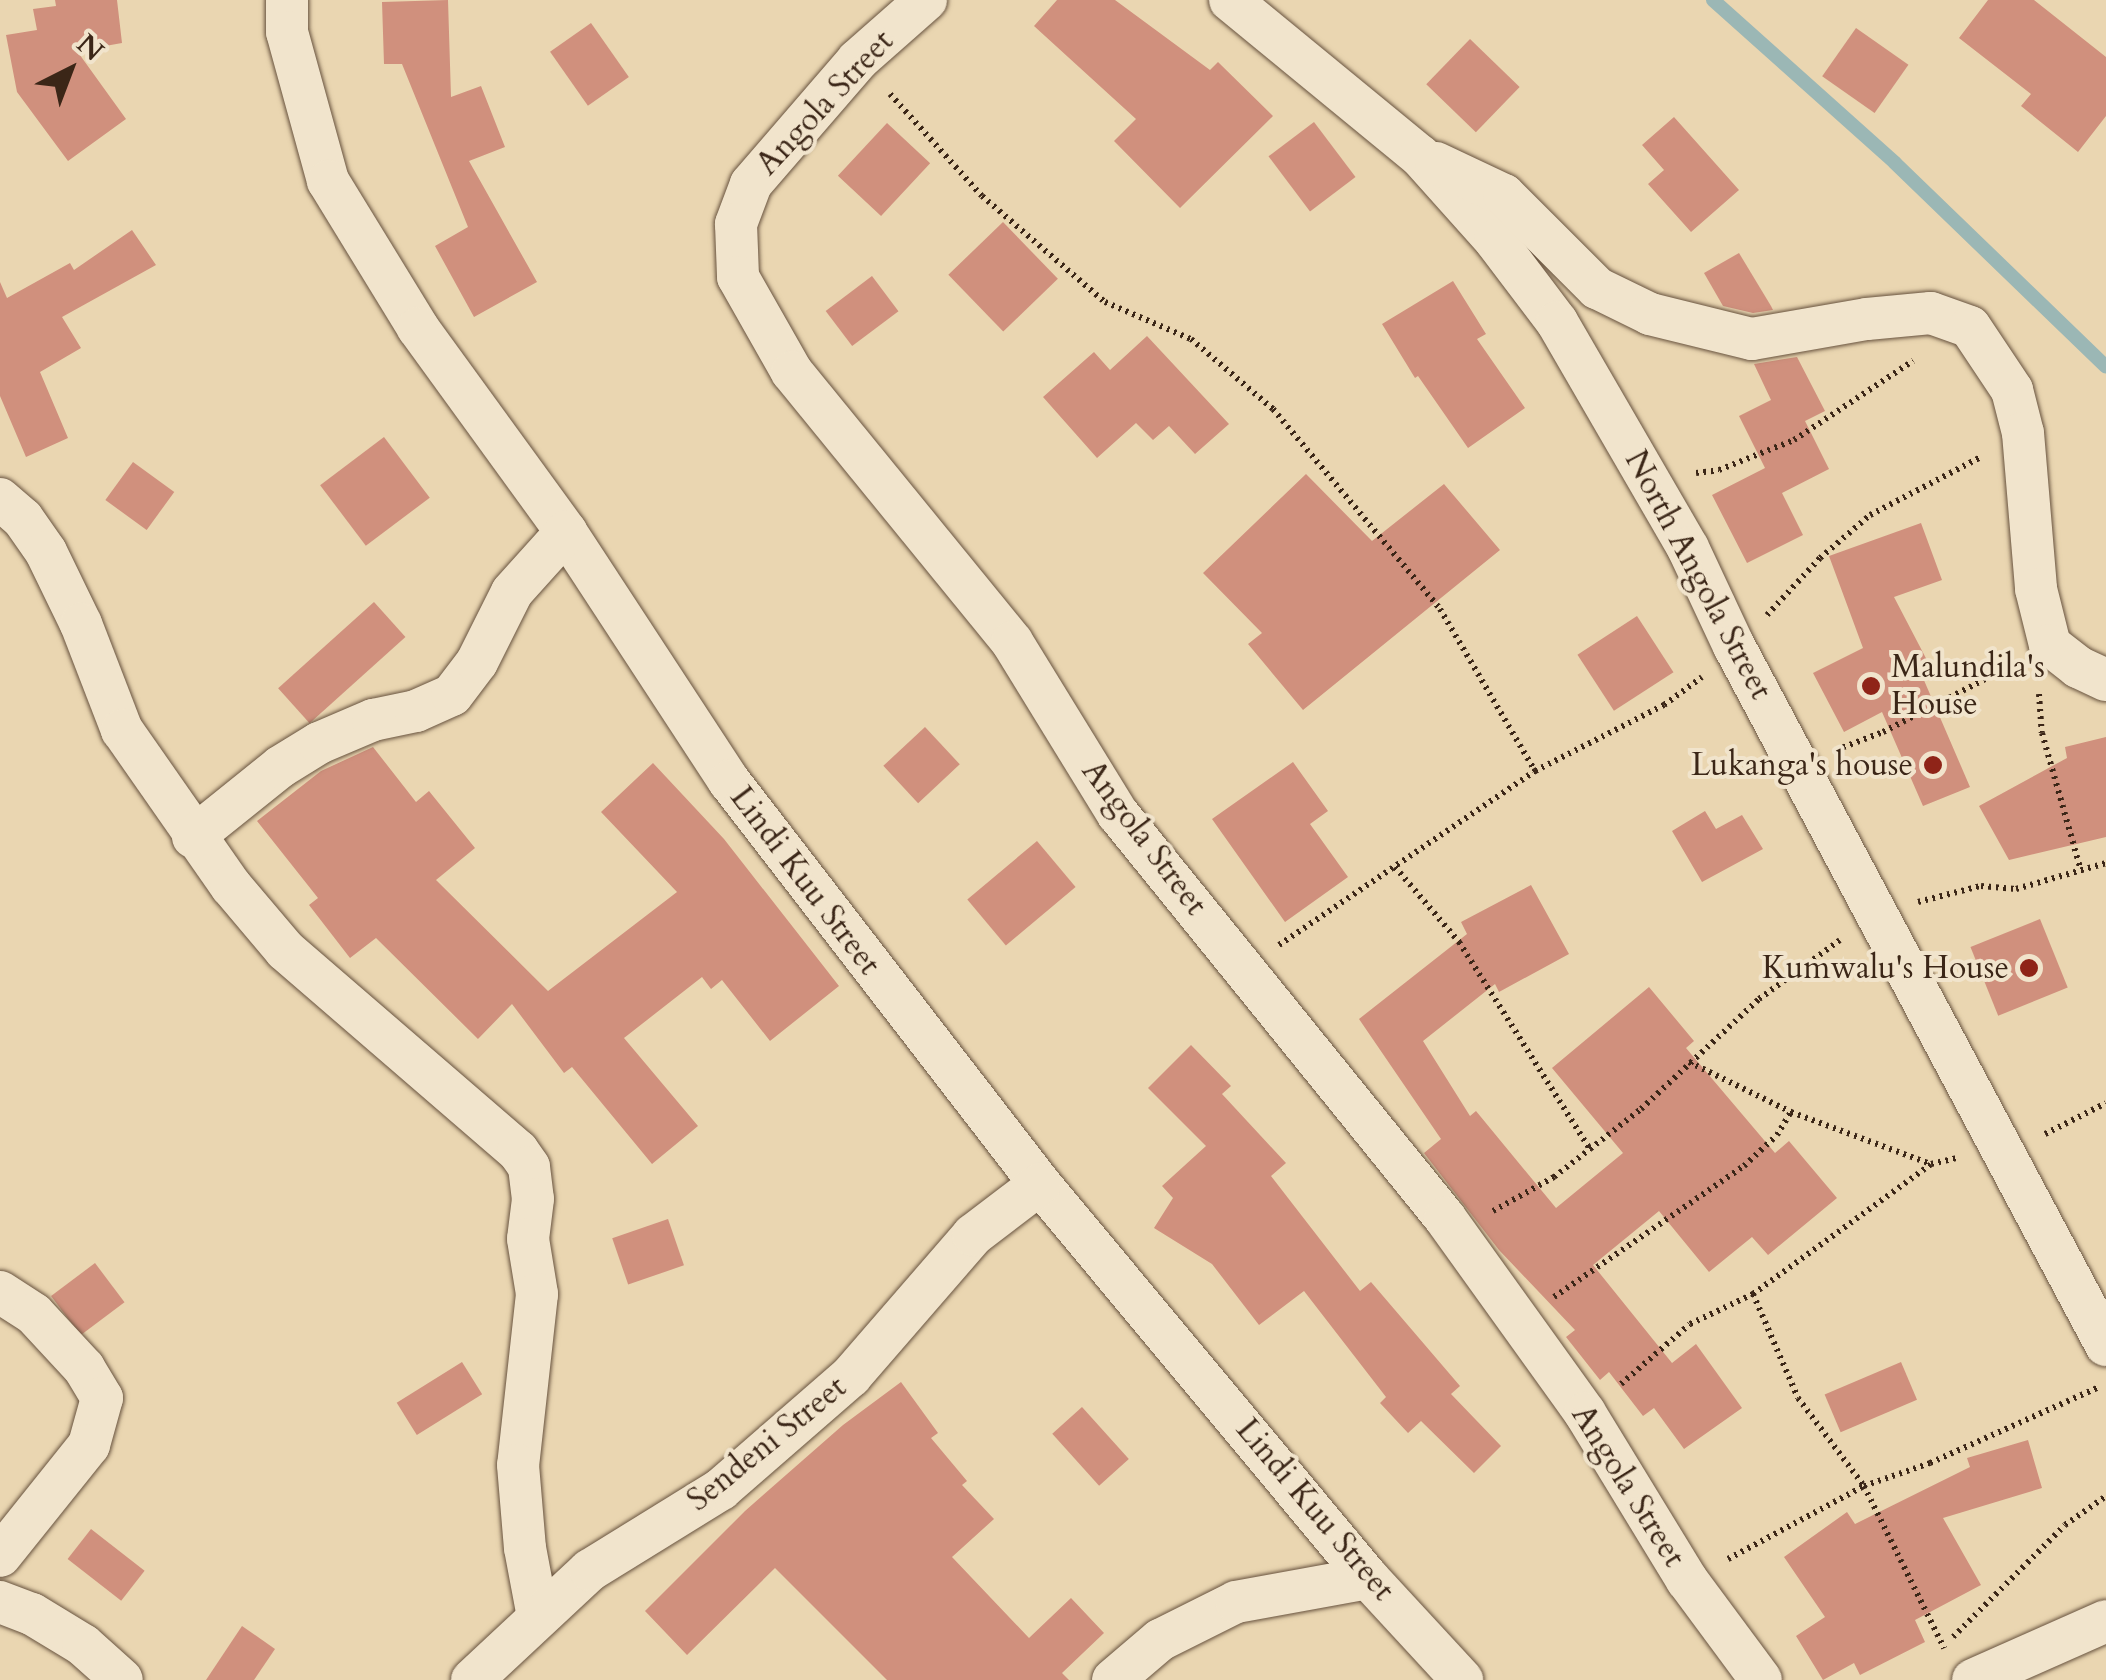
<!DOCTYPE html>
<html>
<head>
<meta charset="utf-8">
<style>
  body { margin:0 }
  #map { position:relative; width:2106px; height:1680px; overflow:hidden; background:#ead6b1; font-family:Cardo,serif }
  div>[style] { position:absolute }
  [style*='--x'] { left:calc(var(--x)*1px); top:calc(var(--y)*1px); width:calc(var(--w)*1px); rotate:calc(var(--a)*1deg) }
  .stream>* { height:14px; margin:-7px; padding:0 7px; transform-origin:7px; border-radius:7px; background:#9bb7b5 }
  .building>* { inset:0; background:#d0907d; transform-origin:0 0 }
  .path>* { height:6px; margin-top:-3px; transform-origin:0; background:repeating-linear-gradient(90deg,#3b2617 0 2.5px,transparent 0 7.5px) }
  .roads { filter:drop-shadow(0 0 2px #67523e) drop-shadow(0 0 2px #67523e) }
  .street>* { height:42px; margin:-21px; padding:0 21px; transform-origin:21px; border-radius:21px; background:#f1e4cc }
  .dots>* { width:28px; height:28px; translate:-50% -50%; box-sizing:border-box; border:5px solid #f1e4cc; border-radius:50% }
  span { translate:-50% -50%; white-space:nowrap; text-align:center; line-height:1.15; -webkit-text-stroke:8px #f1e4cc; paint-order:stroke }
  .street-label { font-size:32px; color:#3b2617 }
  .poi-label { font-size:32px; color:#3b2617 }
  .left { translate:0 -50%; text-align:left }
  .right { translate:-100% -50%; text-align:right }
  .north { position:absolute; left:20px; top:20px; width:100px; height:100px; -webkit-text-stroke:8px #f1e4cc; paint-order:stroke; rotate:42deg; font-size:28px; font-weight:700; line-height:40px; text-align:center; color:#3b2617 }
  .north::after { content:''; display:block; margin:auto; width:35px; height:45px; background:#3b2617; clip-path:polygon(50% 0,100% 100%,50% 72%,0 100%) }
</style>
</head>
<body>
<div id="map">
  <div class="stream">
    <i style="--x:1713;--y:0;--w:244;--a:41.8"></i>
    <i style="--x:1895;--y:163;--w:293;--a:44"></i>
  </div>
  <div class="building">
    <i style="clip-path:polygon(55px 0,117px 0,122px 43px,77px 51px,126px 119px,68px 161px,17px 92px,6px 35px,37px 30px,33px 9px,56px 6px)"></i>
    <i style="clip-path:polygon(448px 0,451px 97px,481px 86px,505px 147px,469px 161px,537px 282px,474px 317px,435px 246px,468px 227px,402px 64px,384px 64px,382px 2px)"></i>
    <i style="clip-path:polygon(1057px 0,1115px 0,1210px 70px,1218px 62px,1273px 116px,1180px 208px,1114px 141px,1136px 119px,1034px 26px)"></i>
    <i style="clip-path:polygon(1988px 0,2034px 0,2106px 57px,2106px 116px,2078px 152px,2021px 106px,2031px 94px,1959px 38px)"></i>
    <i style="left:591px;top:23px;width:66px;height:50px;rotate:55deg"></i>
    <i style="left:1856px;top:28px;width:64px;height:59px;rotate:35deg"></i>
    <i style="left:1470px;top:39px;width:69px;height:63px;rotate:44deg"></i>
    <i style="clip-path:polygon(1674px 117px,1739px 190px,1691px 232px,1648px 184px,1664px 170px,1642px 145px)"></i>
    <i style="left:1314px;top:122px;width:69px;height:57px;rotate:53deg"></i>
    <i style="left:887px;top:123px;width:59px;height:72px;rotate:43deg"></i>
    <i style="left:1003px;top:222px;width:79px;height:76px;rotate:46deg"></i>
    <i style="clip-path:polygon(132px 230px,156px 265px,62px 317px,81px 348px,40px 372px,68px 438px,26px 457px,0 396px,0 282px,7px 298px,70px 263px,74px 270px)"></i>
    <i style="clip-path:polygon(1739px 253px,1771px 306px,1773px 310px,1753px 313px,1723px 306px,1704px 273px)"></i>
    <i style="left:872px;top:276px;width:44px;height:58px;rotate:53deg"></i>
    <i style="clip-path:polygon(1453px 281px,1486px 334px,1477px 339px,1525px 408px,1468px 448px,1418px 376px,1415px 378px,1382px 324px)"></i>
    <i style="clip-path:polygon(1147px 336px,1229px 424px,1195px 454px,1169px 426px,1153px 440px,1136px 423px,1097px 458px,1043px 397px,1094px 352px,1110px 370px)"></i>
    <i style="clip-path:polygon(1797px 357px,1825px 411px,1805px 421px,1829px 469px,1782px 493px,1803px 535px,1747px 563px,1712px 495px,1765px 468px,1739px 416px,1771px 400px,1754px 364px)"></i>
    <i style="left:384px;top:437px;width:76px;height:80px;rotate:53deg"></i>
    <i style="left:133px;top:462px;width:51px;height:47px;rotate:36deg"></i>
    <i style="clip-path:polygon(1306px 474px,1372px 541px,1444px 484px,1500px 550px,1303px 710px,1248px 644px,1262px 633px,1203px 573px)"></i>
    <i style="clip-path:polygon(1921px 523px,1942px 580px,1894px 597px,1930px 666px,1920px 671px,1970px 787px,1923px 806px,1882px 712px,1844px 732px,1813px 673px,1863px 648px,1829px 556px)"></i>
    <i style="left:374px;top:602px;width:47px;height:129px;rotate:48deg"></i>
    <i style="left:1637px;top:616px;width:67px;height:71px;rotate:57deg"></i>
    <i style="left:925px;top:727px;width:51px;height:57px;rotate:47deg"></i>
    <i style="clip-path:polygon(2106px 737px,2106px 837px,2009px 860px,1979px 806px,2067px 758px,2065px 747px)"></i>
    <i style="clip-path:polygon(373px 747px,416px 802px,429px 791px,475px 848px,436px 880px,548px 991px,677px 892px,601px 812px,653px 763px,724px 839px,839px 986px,770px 1041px,722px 980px,711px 989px,702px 977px,624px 1038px,698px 1126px,652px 1164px,572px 1067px,564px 1073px,512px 1004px,478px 1039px,376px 938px,350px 958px,309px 905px,318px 898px,257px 821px,321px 771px)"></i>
    <i style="clip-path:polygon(1293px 762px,1328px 811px,1310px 824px,1348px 877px,1285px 922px,1212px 819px)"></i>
    <i style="clip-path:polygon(1705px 811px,1716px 829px,1742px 815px,1763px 849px,1702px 882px,1672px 831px)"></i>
    <i style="left:1037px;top:841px;width:60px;height:91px;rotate:50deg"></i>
    <i style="clip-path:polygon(1531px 885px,1569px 954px,1499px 992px,1495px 984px,1423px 1041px,1470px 1116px,1476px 1111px,1556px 1208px,1623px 1153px,1552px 1068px,1649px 987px,1694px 1041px,1686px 1048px,1775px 1153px,1789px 1141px,1837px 1198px,1768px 1255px,1752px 1237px,1709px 1272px,1659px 1211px,1593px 1265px,1672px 1363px,1696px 1344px,1742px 1408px,1684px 1449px,1654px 1408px,1643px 1416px,1609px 1372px,1600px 1380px,1566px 1337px,1575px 1330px,1499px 1250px,1424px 1153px,1441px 1139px,1359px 1019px,1467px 934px,1461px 922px)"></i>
    <i style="left:2040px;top:919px;width:74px;height:75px;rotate:68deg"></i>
    <i style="clip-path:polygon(1191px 1045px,1231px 1086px,1222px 1094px,1286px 1163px,1271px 1176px,1360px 1291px,1371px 1282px,1460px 1386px,1451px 1394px,1501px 1446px,1474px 1473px,1421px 1421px,1408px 1433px,1380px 1403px,1386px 1397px,1304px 1291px,1259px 1325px,1212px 1264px,1154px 1228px,1173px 1198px,1162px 1186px,1206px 1146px,1148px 1088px)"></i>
    <i style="left:668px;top:1219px;width:49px;height:59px;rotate:71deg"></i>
    <i style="left:95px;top:1263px;width:49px;height:55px;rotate:53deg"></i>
    <i style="left:462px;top:1362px;width:38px;height:77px;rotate:58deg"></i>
    <i style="left:1901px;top:1362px;width:41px;height:83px;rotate:67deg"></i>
    <i style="clip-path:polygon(901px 1382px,938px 1433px,931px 1438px,967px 1481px,962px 1485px,994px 1519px,952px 1557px,1029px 1638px,1071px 1598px,1104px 1633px,1062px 1673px,1069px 1680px,887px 1680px,775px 1568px,687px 1655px,645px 1611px,745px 1511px,843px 1425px)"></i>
    <i style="left:1082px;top:1407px;width:70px;height:40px;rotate:48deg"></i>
    <i style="clip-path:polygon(2028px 1440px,2042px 1488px,1943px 1518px,1981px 1585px,1915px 1620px,1925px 1642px,1860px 1675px,1854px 1663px,1823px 1680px,1796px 1636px,1825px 1617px,1784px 1557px,1847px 1512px,1855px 1524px,1970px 1467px,1967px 1458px)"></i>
    <i style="left:91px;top:1529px;width:68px;height:38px;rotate:38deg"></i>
    <i style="clip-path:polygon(242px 1626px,275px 1649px,254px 1680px,206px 1680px)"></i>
  </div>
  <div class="path">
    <i style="--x:890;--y:94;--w:137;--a:48"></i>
    <i style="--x:982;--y:196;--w:162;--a:40.8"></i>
    <i style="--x:1105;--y:302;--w:94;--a:23.3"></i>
    <i style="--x:1191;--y:339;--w:108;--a:40.5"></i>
    <i style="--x:1273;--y:409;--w:261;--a:50.1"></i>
    <i style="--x:1440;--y:609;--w:188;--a:59.6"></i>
    <i style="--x:1696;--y:473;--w:23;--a:-7"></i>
    <i style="--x:1719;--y:470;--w:81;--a:-21.8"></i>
    <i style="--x:1794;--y:440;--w:143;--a:-33.6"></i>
    <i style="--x:1767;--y:615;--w:78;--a:-47.1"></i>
    <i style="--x:1820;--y:558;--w:66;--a:-40.7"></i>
    <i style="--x:1870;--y:515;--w:123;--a:-27.6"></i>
    <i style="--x:2039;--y:694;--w:39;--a:86"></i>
    <i style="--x:2042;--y:733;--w:139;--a:74.2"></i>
    <i style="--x:1836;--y:750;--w:50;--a:-21"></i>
    <i style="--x:1883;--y:732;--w:148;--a:-27.4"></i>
    <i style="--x:1395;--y:867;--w:99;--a:49.5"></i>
    <i style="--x:1459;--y:942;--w:245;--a:57.7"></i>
    <i style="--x:1918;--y:902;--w:65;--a:-14.3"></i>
    <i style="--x:1981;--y:886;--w:35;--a:5"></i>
    <i style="--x:2016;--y:889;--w:94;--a:-16.1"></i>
    <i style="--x:1279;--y:945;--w:310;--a:-34.2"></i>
    <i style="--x:1535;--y:771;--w:145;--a:-27.1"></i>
    <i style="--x:1664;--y:705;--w:47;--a:-36.4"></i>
    <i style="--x:1689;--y:1062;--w:114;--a:26.1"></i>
    <i style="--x:1791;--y:1112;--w:149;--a:20.4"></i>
    <i style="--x:1931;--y:1164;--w:27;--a:-13"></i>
    <i style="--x:2045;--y:1134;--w:68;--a:-26.9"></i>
    <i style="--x:1493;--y:1211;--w:70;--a:-29.1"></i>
    <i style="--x:1554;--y:1177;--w:46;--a:-37.9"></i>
    <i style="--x:1590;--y:1149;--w:65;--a:-38.1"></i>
    <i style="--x:1641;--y:1109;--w:161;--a:-43"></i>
    <i style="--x:1759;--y:999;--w:100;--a:-36.1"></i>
    <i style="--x:1753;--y:1294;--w:113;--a:66.6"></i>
    <i style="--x:1798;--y:1398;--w:110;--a:53.1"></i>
    <i style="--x:1864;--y:1486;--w:181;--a:63.7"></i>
    <i style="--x:1554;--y:1297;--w:231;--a:-34.6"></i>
    <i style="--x:1744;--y:1166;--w:45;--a:-43.2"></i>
    <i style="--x:1777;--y:1135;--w:27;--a:-59"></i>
    <i style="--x:1621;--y:1384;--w:91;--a:-41"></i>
    <i style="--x:1690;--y:1324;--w:70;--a:-25.5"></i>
    <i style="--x:1753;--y:1294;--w:220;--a:-36.1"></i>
    <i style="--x:1728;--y:1559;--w:154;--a:-28.2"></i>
    <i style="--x:1864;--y:1486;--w:70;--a:-19.2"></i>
    <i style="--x:1930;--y:1463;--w:183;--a:-24.2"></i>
    <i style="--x:1953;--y:1637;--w:158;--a:-45"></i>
    <i style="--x:2065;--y:1525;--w:50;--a:-35.3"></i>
  </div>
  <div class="roads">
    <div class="street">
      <i style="--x:287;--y:0;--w:32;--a:90"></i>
      <i style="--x:287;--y:32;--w:155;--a:74.6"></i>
      <i style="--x:328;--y:181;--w:172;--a:58.5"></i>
      <i style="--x:418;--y:328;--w:252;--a:54"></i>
      <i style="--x:566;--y:532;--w:298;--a:56.8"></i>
      <i style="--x:729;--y:781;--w:509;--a:52.34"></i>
      <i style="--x:1040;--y:1184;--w:513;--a:50.22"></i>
      <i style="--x:1368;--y:1578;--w:139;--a:47.3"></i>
      <i style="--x:926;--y:0;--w:91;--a:138.6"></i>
      <i style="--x:858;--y:60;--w:164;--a:130.8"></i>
      <i style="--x:751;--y:184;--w:43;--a:110.6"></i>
      <i style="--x:736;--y:224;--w:53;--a:87.8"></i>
      <i style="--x:738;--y:277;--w:109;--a:60.4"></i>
      <i style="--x:792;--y:372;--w:348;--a:50.8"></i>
      <i style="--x:1012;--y:642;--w:202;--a:58.4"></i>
      <i style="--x:1118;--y:814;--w:520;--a:51.01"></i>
      <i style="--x:1445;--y:1218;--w:240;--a:54.3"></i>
      <i style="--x:1585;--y:1413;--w:196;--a:58.6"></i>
      <i style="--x:1687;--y:1580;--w:124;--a:53.5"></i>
      <i style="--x:1230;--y:0;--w:246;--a:39.4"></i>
      <i style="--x:1420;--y:156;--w:113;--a:48.2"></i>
      <i style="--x:1495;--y:240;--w:103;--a:52.9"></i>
      <i style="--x:1557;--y:322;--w:261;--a:59.9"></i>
      <i style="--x:1688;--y:548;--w:108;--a:64.9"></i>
      <i style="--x:1734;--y:646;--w:792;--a:61.98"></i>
      <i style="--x:1436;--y:163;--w:75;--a:25.2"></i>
      <i style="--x:1504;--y:195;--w:132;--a:45"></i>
      <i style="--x:1597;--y:288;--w:59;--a:26.1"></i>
      <i style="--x:1650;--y:314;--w:105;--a:13.8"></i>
      <i style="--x:1752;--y:339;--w:117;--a:-9.9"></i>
      <i style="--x:1867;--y:319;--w:64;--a:-5.4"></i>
      <i style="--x:1931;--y:313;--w:41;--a:19.7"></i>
      <i style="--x:1970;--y:327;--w:76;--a:56.3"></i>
      <i style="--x:2012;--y:390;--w:44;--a:75.7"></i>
      <i style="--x:2023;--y:433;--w:157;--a:85.2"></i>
      <i style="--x:2036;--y:589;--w:58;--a:76"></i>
      <i style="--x:2050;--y:645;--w:36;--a:38"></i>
      <i style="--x:2078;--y:667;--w:31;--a:25"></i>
      <i style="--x:0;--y:499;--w:30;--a:41"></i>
      <i style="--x:23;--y:519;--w:40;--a:55.1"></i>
      <i style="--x:46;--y:552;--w:80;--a:64.1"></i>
      <i style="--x:81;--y:624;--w:114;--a:68.9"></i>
      <i style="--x:122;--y:730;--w:190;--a:55.1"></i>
      <i style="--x:231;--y:886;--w:84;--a:49.8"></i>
      <i style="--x:285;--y:950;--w:308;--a:40.8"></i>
      <i style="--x:518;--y:1151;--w:19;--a:55"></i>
      <i style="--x:529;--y:1167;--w:32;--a:83"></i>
      <i style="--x:533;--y:1199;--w:40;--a:97.1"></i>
      <i style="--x:528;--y:1239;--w:56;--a:80.7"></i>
      <i style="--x:537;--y:1294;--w:172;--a:96.3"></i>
      <i style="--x:518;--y:1465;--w:83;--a:85.2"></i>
      <i style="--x:525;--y:1548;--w:70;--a:79.3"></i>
      <i style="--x:193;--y:837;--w:112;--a:-38.8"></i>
      <i style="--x:280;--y:767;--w:46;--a:-31.6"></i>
      <i style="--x:319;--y:743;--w:59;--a:-23.1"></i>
      <i style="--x:373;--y:720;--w:44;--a:-11.8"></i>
      <i style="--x:416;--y:711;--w:39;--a:-24"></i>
      <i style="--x:452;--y:695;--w:41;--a:-52.9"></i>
      <i style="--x:477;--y:662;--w:78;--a:-63.4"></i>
      <i style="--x:512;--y:592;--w:81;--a:-48"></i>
      <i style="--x:0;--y:1292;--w:40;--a:32.9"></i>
      <i style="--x:34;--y:1314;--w:74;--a:47.2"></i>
      <i style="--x:84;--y:1368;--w:35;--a:59"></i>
      <i style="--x:102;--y:1398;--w:49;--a:105.5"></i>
      <i style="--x:89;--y:1445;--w:142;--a:128.7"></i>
      <i style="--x:0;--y:1602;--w:34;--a:21"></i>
      <i style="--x:32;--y:1614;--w:60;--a:31.3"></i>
      <i style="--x:83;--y:1645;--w:52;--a:41.9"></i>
      <i style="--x:472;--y:1680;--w:161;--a:-43"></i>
      <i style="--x:590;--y:1570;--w:154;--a:-31.7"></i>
      <i style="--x:721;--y:1489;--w:172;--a:-41"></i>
      <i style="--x:851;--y:1376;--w:186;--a:-49.1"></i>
      <i style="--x:973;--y:1235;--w:84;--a:-37.3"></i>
      <i style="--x:1113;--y:1680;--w:62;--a:-40.4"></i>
      <i style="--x:1160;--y:1640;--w:85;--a:-26.6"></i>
      <i style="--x:1236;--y:1602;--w:134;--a:-10.3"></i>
      <i style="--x:1973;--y:1680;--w:145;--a:-23.9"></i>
    </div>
  </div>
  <div class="dots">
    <i style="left:1871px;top:686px;background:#8f2418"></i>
    <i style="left:1933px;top:765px;background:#8f2418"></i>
    <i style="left:2029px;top:968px;background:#8f2418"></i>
  </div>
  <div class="street-label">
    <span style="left:825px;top:103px;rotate:-47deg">Angola Street</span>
    <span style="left:1698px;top:575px;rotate:62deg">North Angola Street</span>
    <span style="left:1144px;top:838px;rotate:53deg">Angola Street</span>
    <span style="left:805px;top:881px;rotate:53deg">Lindi Kuu Street</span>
    <span style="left:767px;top:1444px;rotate:-39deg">Sendeni Street</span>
    <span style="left:1628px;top:1486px;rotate:58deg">Angola Street</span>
    <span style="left:1315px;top:1510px;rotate:50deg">Lindi Kuu Street</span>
  </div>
  <div class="poi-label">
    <span class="left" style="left:1891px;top:686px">Malundila's<br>House</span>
    <span class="right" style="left:1913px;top:765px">Lukanga's house</span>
    <span class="right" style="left:2009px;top:968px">Kumwalu's House</span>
  </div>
  <div class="north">N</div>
</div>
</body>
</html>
